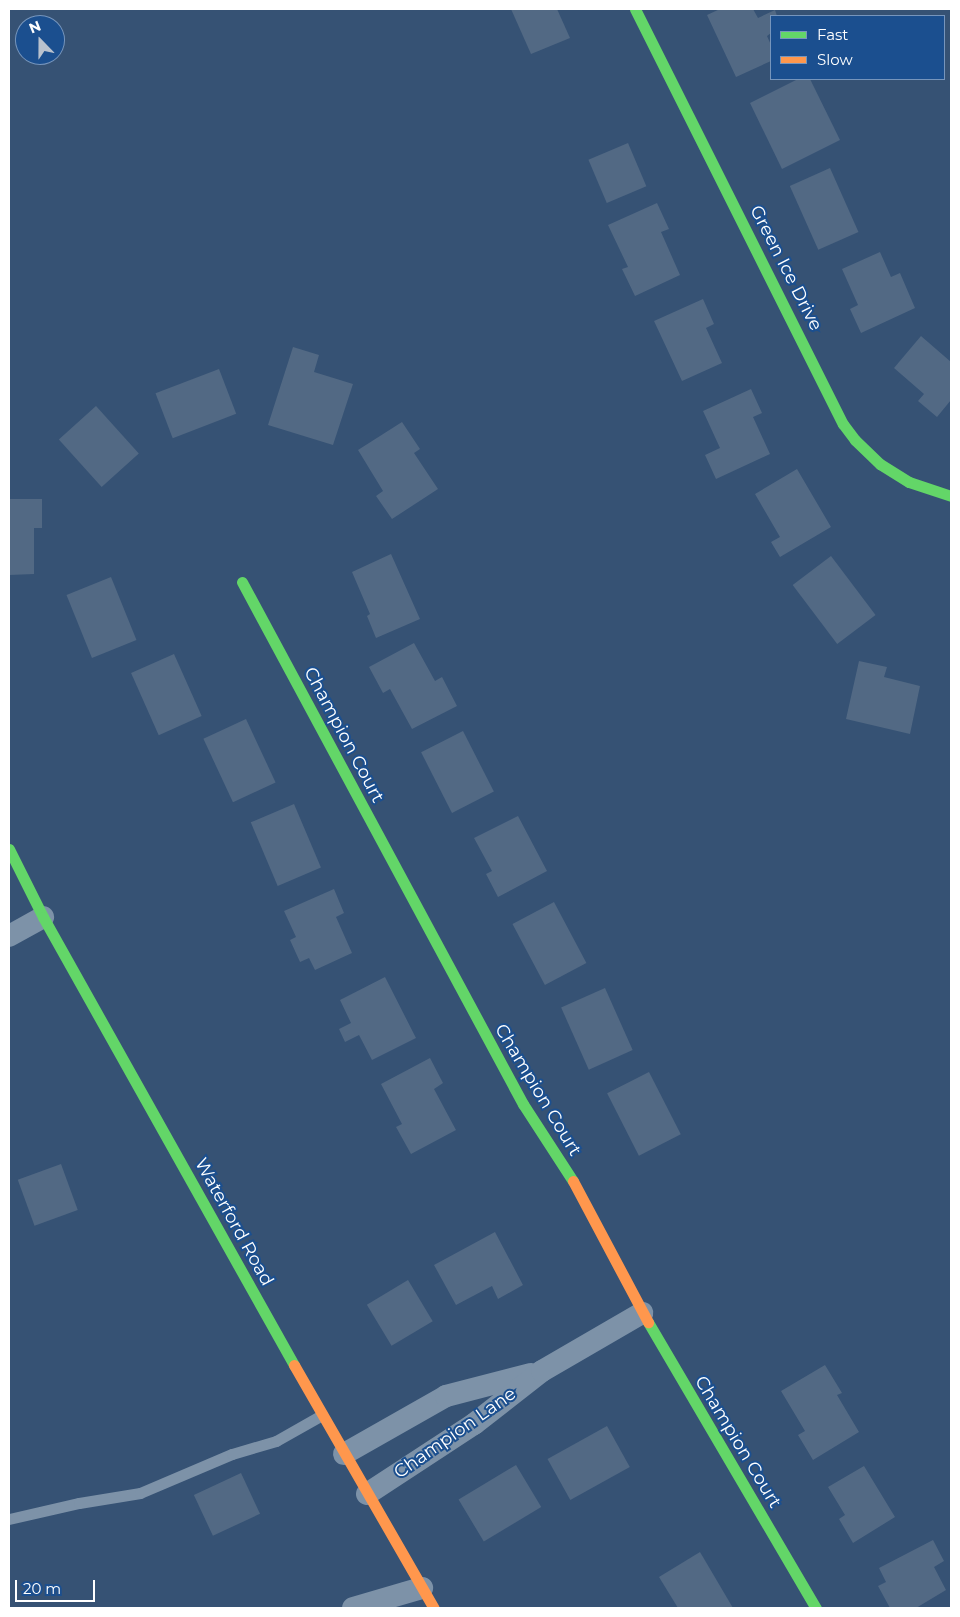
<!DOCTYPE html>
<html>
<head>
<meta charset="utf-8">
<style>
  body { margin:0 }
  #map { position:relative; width:960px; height:1617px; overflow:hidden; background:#365274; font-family:Montserrat,sans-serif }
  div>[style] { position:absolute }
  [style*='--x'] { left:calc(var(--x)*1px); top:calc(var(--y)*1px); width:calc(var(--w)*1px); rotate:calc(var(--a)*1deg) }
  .building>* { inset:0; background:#526984; transform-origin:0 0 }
  .lane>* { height:11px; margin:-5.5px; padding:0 5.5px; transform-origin:5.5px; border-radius:5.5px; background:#7d92a8 }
  .street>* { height:22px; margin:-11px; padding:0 11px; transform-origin:11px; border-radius:11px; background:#7d92a8 }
  .fast>* { height:11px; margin:-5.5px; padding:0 5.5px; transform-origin:5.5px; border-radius:5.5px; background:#63d668 }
  .slow>* { height:11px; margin:-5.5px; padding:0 5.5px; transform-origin:5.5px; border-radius:5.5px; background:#ff974d }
  span { translate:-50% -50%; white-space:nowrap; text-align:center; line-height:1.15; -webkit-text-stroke:4px #1b4f8f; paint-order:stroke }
  .street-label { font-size:18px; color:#fff }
  .frame { position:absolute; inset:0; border:10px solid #fff; pointer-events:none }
  .legend { position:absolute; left:770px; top:15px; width:175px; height:65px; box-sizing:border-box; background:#1b4f8f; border:1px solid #7695bc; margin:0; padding:6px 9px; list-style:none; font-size:15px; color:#fff }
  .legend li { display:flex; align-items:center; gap:10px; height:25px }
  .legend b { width:25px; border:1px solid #7695bc }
  .north { position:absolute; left:15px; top:15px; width:50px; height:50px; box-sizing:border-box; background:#1b4f8f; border:1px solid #7695bc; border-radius:50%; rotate:338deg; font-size:14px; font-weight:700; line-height:20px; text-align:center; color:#fff }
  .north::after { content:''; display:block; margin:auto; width:18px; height:22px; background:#b9c2ce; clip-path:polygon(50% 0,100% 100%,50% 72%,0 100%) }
  .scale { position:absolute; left:15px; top:1580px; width:80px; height:22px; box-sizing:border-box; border:2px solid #fff; border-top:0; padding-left:6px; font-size:15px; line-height:18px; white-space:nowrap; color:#fff; -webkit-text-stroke:4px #1b4f8f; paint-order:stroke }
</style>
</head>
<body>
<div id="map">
  <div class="building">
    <i style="clip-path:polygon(511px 9px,557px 9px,570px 38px,531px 54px)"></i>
    <i style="clip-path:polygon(720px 9px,753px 9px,758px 18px,775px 10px,777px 16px,771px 16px,771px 33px,767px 36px,771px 45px,771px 61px,736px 77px,707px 15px)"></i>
    <i style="clip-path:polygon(798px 79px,810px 79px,840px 140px,782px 169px,750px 103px)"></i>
    <i style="left:628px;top:143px;width:47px;height:43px;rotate:67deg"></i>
    <i style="left:830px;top:168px;width:70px;height:44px;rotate:66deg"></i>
    <i style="clip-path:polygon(657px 203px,669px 229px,661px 232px,680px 275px,635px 296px,622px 269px,628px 267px,608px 225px)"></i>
    <i style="clip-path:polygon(880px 252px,891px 277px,900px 273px,915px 308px,861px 333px,850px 309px,858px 305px,842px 269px)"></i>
    <i style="clip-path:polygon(703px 299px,714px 324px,706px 328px,722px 363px,682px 381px,654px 321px)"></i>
    <i style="clip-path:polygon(921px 336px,951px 362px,951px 400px,937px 417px,918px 401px,924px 394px,894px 368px)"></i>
    <i style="clip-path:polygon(293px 347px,319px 355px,314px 372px,353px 384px,333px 445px,268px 425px)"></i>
    <i style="left:219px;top:369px;width:48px;height:68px;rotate:69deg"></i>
    <i style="clip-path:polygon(751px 389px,762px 413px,753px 417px,770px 454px,716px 479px,705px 455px,720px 448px,703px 411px)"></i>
    <i style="left:96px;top:406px;width:64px;height:50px;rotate:48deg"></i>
    <i style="clip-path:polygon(402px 422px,420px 449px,414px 453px,438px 489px,392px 519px,376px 496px,383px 491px,358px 450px)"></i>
    <i style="clip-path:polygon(797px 469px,831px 527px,780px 557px,771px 542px,780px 537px,755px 494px)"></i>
    <i style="clip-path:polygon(9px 499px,42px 499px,42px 528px,34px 528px,34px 574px,9px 575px)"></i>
    <i style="clip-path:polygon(391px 554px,420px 619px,376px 638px,367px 616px,370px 614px,352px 572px)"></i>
    <i style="left:831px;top:556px;width:74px;height:48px;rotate:53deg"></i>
    <i style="left:111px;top:577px;width:68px;height:48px;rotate:68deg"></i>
    <i style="clip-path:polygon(414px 643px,435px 681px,442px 677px,457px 706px,412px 729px,390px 689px,383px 693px,369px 667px)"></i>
    <i style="left:174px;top:654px;width:68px;height:47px;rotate:66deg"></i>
    <i style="clip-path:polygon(859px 661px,887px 667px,884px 677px,920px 686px,910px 734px,846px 719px)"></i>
    <i style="left:246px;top:719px;width:70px;height:47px;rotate:65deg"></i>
    <i style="left:463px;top:731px;width:68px;height:47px;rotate:63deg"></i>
    <i style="left:294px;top:804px;width:69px;height:47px;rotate:67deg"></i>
    <i style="clip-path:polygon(518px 816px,547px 871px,498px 897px,486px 874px,492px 871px,474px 838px)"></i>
    <i style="clip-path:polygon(334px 889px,344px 913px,336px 917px,352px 953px,315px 970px,309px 958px,300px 962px,290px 940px,296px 937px,284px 911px)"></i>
    <i style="left:554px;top:902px;width:69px;height:47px;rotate:62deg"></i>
    <i style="clip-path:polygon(385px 977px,416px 1038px,372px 1060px,359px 1035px,345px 1042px,339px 1029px,351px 1023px,340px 1000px)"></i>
    <i style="left:605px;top:988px;width:68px;height:48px;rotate:66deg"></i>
    <i style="clip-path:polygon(430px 1058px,443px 1083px,434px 1089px,456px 1130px,411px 1154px,396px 1127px,402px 1124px,381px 1084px)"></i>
    <i style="left:649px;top:1072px;width:70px;height:47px;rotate:63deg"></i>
    <i style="left:61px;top:1164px;width:49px;height:46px;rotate:70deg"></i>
    <i style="clip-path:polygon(495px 1232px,523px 1285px,498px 1299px,492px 1286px,456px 1305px,434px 1265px)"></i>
    <i style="left:408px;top:1280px;width:48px;height:48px;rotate:59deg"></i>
    <i style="clip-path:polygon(825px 1365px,842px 1393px,837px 1395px,859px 1432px,813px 1460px,798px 1435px,805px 1431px,781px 1391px)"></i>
    <i style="left:607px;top:1426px;width:47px;height:68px;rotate:61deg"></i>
    <i style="left:516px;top:1465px;width:49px;height:67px;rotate:59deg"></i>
    <i style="clip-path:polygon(864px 1466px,895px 1517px,853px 1543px,839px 1519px,845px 1515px,828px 1487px)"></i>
    <i style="left:241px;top:1473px;width:45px;height:52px;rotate:65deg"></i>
    <i style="clip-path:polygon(933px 1540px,944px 1561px,934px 1567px,946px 1590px,916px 1608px,890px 1608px,878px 1586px,886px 1582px,879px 1568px)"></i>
    <i style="clip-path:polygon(700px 1552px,733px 1608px,678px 1608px,659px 1577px)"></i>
  </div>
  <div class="lane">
    <i style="--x:9;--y:1519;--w:72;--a:-12.9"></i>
    <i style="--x:79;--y:1503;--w:62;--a:-9.3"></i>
    <i style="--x:140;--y:1493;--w:100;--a:-23"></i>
    <i style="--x:232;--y:1454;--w:46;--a:-16.5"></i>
    <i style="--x:276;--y:1441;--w:53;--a:-29.5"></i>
  </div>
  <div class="street">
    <i style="--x:9;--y:936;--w:39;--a:-29"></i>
    <i style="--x:344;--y:1454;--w:117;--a:-29.6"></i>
    <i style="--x:446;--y:1396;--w:88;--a:-14.5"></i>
    <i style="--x:367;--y:1494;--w:128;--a:-33.2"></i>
    <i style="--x:474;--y:1424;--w:86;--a:-37.9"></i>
    <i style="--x:542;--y:1371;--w:116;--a:-30.1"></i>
    <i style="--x:353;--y:1608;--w:72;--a:-16.2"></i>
  </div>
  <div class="fast">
    <i style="--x:635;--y:9;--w:464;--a:63.4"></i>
    <i style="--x:843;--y:424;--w:20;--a:53"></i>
    <i style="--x:855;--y:440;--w:35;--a:44"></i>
    <i style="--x:880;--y:464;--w:34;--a:32"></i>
    <i style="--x:909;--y:482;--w:44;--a:18.4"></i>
    <i style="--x:242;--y:582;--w:593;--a:61.71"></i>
    <i style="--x:523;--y:1104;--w:92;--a:57"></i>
    <i style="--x:9;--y:849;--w:76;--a:63.4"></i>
    <i style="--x:43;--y:917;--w:514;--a:60.74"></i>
    <i style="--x:648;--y:1322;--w:332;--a:59.6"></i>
  </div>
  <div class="slow">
    <i style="--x:573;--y:1181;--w:160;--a:62"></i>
    <i style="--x:294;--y:1365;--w:280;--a:60.1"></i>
  </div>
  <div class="street-label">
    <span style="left:786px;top:268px;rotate:63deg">Green Ice Drive</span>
    <span style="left:344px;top:735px;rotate:62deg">Champion Court</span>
    <span style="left:538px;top:1090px;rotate:59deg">Champion Court</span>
    <span style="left:234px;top:1222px;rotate:61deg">Waterford Road</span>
    <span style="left:455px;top:1433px;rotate:-35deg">Champion Lane</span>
    <span style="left:738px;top:1442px;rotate:59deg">Champion Court</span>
  </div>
  <div class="frame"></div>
  <ul class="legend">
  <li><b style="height:6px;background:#63d668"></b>Fast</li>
  <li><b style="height:6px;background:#ff974d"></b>Slow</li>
  </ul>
  <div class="north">N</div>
  <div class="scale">20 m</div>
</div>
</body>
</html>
